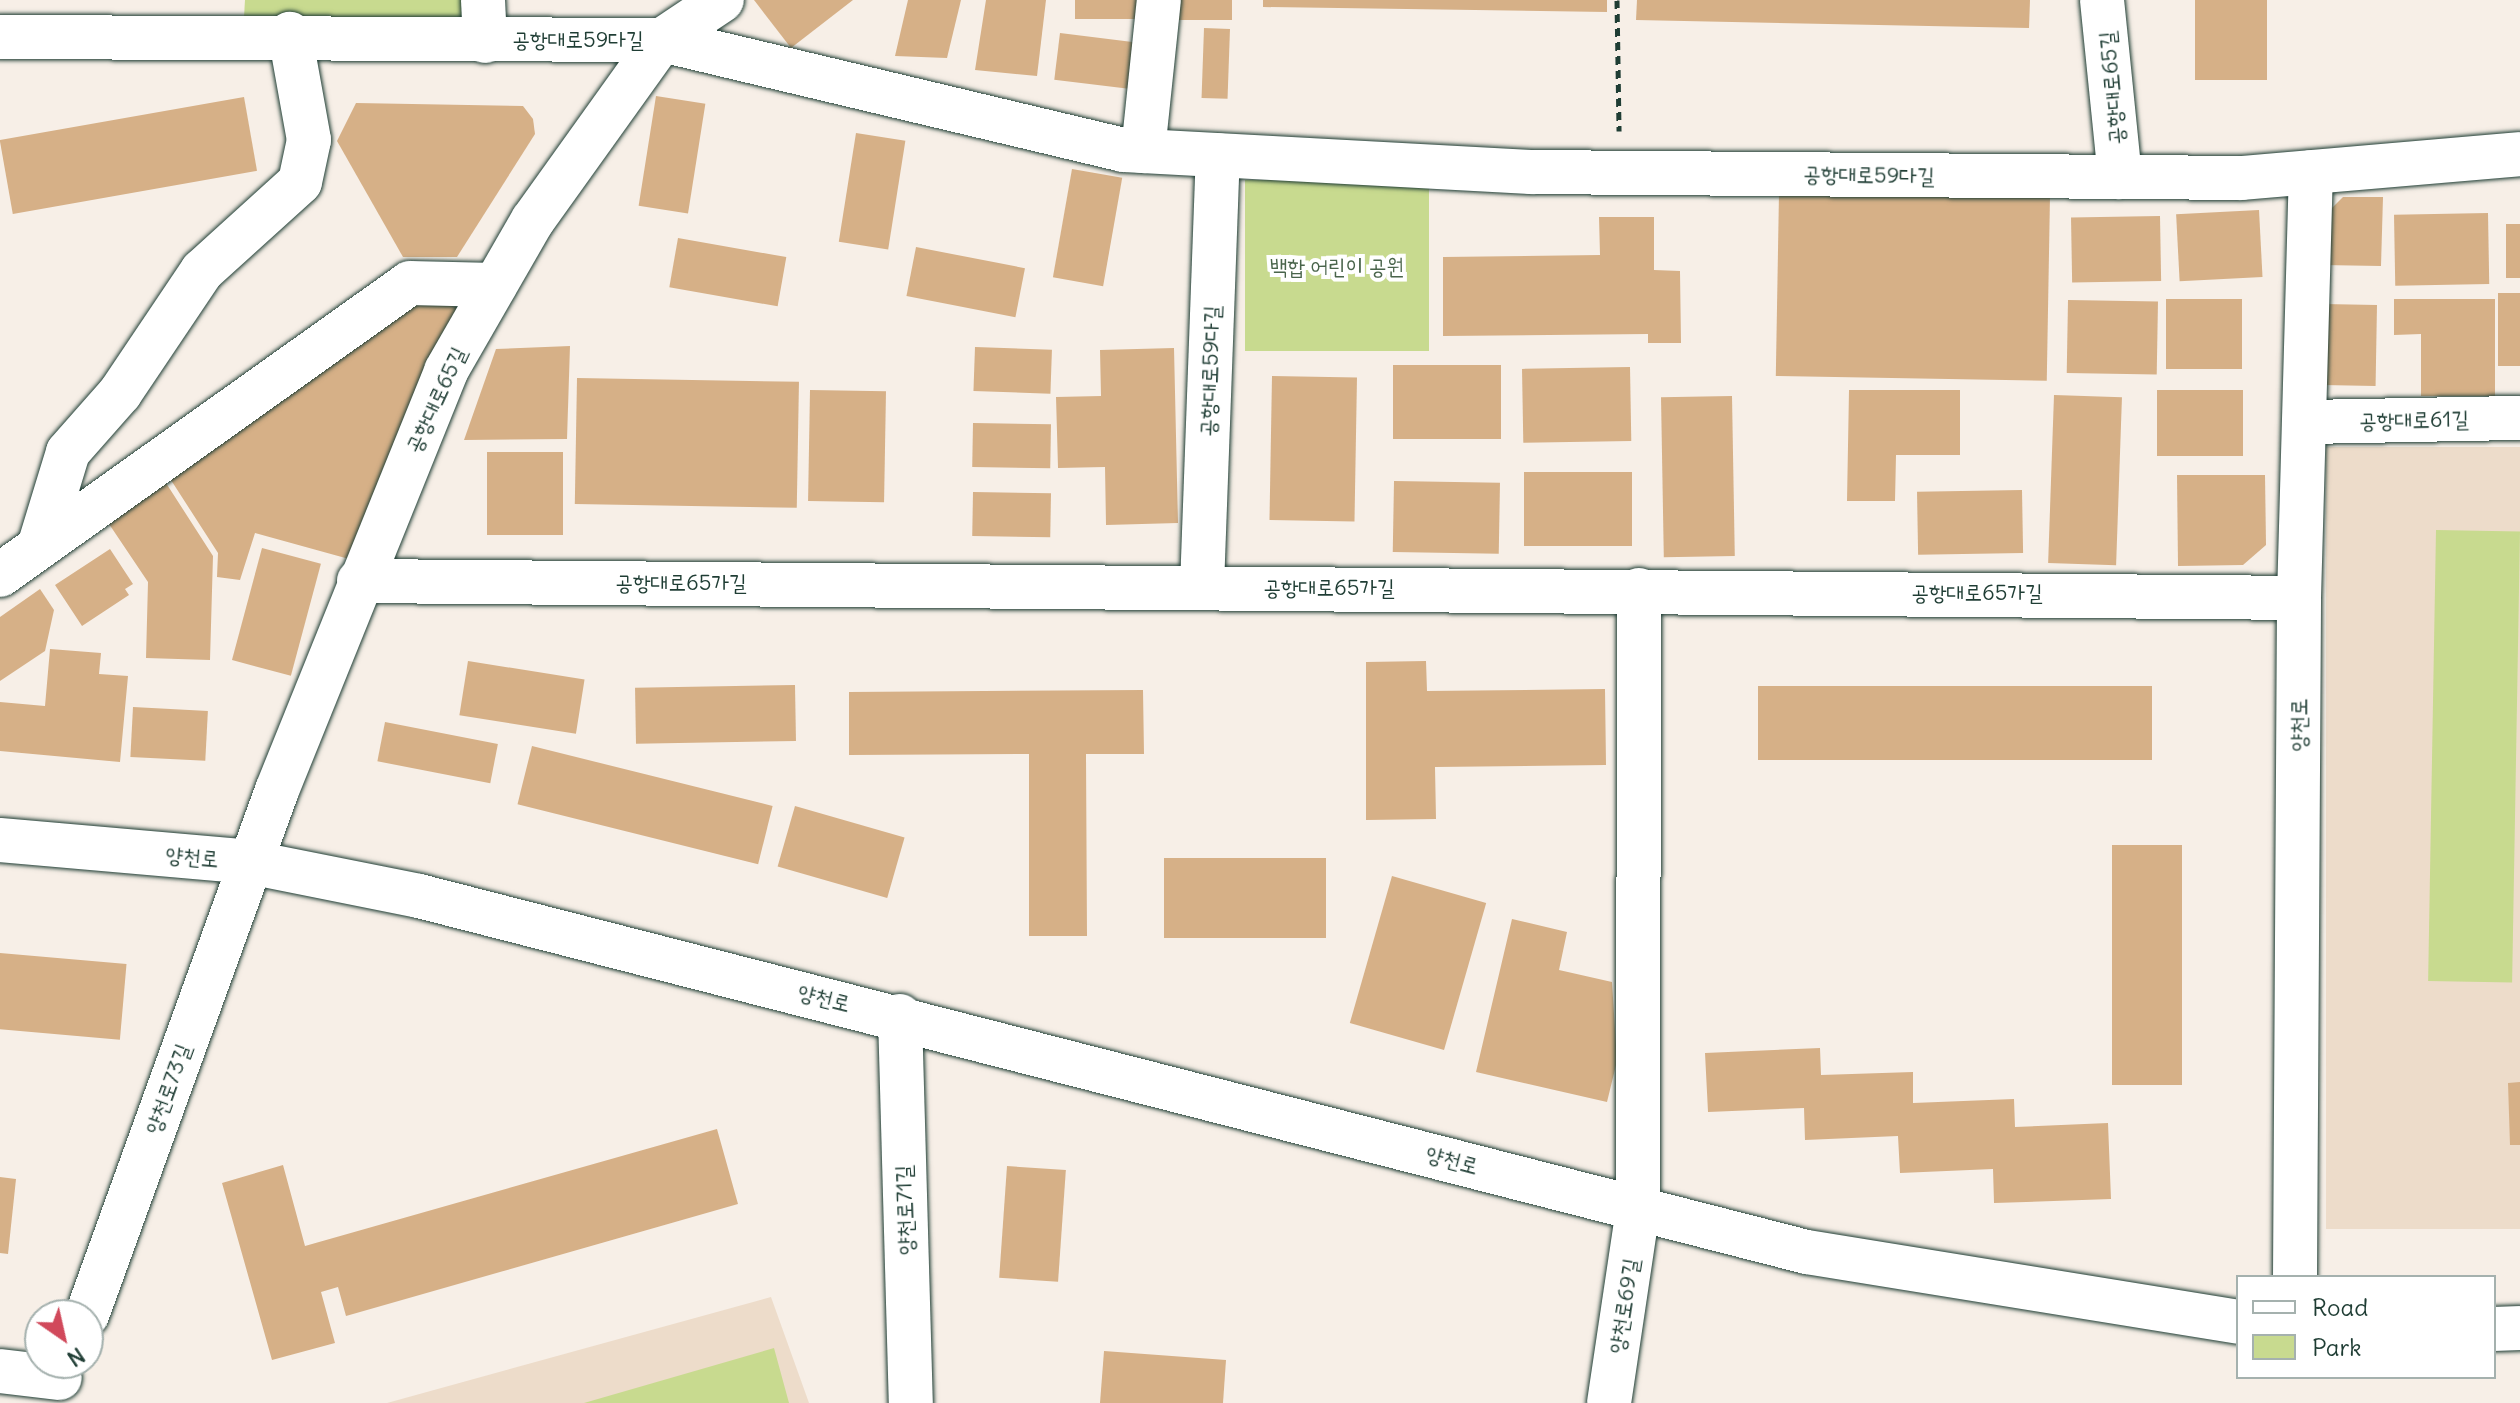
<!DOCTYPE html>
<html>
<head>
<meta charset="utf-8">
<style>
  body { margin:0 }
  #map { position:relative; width:2520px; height:1403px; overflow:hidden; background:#f7efe7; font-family:Delius,"Poor Story",sans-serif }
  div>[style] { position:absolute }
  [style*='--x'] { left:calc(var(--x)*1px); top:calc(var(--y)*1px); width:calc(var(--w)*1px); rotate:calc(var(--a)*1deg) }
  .built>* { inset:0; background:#eddcca; transform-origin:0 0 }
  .green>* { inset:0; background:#c8da8f; transform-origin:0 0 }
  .building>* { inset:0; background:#d6b087; transform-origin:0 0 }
  .path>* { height:5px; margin-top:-2.5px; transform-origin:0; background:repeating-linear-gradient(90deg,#1f3d34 0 8px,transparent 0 14px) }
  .roads { filter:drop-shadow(0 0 2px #1f3d34) drop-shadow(0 0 2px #1f3d34) }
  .minor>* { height:44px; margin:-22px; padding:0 22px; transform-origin:22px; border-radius:22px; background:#fff }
  .major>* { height:44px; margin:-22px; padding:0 22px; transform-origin:22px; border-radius:22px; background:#fff }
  span { translate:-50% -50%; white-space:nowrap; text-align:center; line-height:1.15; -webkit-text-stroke:8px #fff; paint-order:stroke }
  .street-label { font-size:22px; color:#1f3d34 }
  .park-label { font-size:22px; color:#49644b }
  .legend { position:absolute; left:2236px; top:1275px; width:260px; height:104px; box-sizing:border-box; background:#fff; border:2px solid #a5b1ae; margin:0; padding:10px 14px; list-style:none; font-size:24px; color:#1f3d34 }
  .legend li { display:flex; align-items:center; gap:16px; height:40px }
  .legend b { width:40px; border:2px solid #a5b1ae }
  .north { position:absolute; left:24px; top:1299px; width:80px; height:80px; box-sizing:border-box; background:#fff; border:2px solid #a5b1ae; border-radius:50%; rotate:146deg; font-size:22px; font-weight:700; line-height:32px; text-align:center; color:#1f3d34 }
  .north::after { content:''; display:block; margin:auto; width:28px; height:36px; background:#d1495b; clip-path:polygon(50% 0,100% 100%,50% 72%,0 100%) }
</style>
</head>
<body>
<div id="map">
  <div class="built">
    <i style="left:2520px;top:447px;width:782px;height:194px;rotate:90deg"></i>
    <i style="clip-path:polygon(771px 1297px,809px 1403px,387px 1403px)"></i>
  </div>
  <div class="green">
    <i style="clip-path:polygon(245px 0,466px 0,467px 21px,244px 17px)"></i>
    <i style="left:1429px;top:180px;width:171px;height:184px;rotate:90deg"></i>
    <i style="left:2436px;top:530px;width:84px;height:451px;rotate:1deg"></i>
    <i style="clip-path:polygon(774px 1348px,789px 1403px,584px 1403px)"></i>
  </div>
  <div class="building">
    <i style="clip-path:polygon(754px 0,853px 0,791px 48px)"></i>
    <i style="clip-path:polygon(908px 0,961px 0,947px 58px,895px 56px)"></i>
    <i style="clip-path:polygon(986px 0,1046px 0,1037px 76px,975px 70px)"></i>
    <i style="left:1075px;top:0;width:71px;height:19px"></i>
    <i style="left:1164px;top:0;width:68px;height:20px"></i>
    <i style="clip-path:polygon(1263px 0,1607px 0,1607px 12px,1263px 7px)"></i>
    <i style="clip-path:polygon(1637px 0,2030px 0,2029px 28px,1636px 20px)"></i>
    <i style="left:2195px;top:0;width:72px;height:80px"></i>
    <i style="left:1204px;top:28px;width:26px;height:70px;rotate:2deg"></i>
    <i style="left:1060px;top:33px;width:79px;height:47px;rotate:7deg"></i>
    <i style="left:656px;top:96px;width:50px;height:111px;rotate:9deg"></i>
    <i style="left:244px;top:97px;width:75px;height:248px;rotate:80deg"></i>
    <i style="clip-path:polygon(356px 103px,523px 106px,533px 119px,535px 134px,457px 257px,403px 257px,337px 141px)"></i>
    <i style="left:856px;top:133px;width:50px;height:110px;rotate:9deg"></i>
    <i style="left:1072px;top:169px;width:51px;height:110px;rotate:10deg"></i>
    <i style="left:1779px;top:193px;width:271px;height:183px;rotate:1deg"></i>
    <i style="clip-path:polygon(2343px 197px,2383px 197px,2381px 266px,2322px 265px,2323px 217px)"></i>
    <i style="left:2259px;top:210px;width:67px;height:83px;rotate:87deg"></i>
    <i style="left:2488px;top:213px;width:71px;height:94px;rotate:89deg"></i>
    <i style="left:2160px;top:216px;width:65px;height:89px;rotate:89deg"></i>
    <i style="clip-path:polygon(1599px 217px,1654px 217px,1654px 270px,1680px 271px,1681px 343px,1648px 343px,1648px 334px,1443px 336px,1443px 257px,1600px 255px)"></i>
    <i style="left:2520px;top:224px;width:54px;height:14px;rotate:90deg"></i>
    <i style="left:678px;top:238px;width:110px;height:50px;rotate:10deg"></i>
    <i style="left:916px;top:247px;width:111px;height:50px;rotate:11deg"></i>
    <i style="left:2498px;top:293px;width:22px;height:73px"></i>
    <i style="clip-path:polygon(470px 298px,349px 559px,255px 533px,240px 580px,217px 577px,218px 553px,169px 477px,416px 299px)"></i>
    <i style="left:2166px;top:299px;width:76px;height:70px"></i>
    <i style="clip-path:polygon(2394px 299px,2495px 299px,2495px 396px,2421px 396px,2421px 334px,2394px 335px)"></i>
    <i style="left:2068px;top:300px;width:90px;height:73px;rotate:1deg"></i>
    <i style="left:2324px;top:304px;width:53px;height:81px;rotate:1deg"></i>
    <i style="clip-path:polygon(570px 346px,567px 439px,464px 440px,496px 349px)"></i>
    <i style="left:975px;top:347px;width:77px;height:44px;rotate:2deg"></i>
    <i style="clip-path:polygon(1174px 348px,1178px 523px,1106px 525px,1105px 467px,1058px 468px,1056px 397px,1101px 396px,1100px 350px)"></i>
    <i style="left:1501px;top:365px;width:74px;height:108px;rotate:90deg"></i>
    <i style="left:1630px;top:367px;width:74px;height:108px;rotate:89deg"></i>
    <i style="left:1272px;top:376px;width:85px;height:144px;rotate:1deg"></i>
    <i style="left:577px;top:378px;width:222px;height:126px;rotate:1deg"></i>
    <i style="left:810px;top:390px;width:76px;height:111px;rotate:1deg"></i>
    <i style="clip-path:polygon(1849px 390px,1960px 390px,1960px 455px,1896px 455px,1895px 501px,1847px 501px)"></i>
    <i style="left:2157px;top:390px;width:86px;height:66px"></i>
    <i style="left:2054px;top:395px;width:68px;height:168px;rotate:2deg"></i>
    <i style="left:1732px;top:396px;width:160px;height:71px;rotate:89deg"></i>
    <i style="left:973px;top:423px;width:78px;height:44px;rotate:1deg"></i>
    <i style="left:487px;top:452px;width:76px;height:83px"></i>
    <i style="left:1632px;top:472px;width:74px;height:108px;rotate:90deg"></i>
    <i style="clip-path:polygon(2177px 475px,2265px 475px,2266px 545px,2243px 565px,2178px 566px)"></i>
    <i style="left:1394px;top:481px;width:106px;height:71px;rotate:1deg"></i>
    <i style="clip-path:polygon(166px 483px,213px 556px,210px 660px,146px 658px,148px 582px,107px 521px)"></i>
    <i style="left:2022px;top:490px;width:63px;height:105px;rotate:89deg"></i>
    <i style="left:973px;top:492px;width:78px;height:44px;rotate:1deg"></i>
    <i style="left:262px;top:548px;width:61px;height:116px;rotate:15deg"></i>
    <i style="clip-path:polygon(110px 549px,133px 584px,125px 589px,129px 595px,82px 626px,55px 585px)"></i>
    <i style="clip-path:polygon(40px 589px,54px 610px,45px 651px,0 681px,0 617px)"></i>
    <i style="clip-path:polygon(50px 649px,101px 653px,99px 674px,128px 676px,120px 762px,0 751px,0 702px,45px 706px)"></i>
    <i style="left:468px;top:661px;width:118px;height:55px;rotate:9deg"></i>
    <i style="clip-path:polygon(1426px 661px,1427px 691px,1605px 689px,1606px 765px,1435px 767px,1436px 819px,1366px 820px,1366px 662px)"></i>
    <i style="left:795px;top:685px;width:56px;height:160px;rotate:89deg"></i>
    <i style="left:2152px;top:686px;width:74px;height:394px;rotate:90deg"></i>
    <i style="clip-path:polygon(1143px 690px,1144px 754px,1086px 754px,1087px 936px,1029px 936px,1029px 754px,849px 755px,849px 692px)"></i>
    <i style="left:133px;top:707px;width:75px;height:50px;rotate:3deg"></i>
    <i style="left:385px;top:722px;width:115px;height:40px;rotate:11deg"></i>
    <i style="left:532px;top:746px;width:248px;height:60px;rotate:14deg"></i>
    <i style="left:795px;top:806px;width:114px;height:63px;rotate:16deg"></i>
    <i style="left:2182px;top:845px;width:240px;height:70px;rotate:90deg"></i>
    <i style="left:1326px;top:858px;width:80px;height:162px;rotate:90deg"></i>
    <i style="left:1392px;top:876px;width:98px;height:153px;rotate:16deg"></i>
    <i style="clip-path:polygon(1512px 919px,1567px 932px,1559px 970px,1612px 982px,1617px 1061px,1607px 1102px,1476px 1072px)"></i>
    <i style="left:0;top:953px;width:127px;height:76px;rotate:5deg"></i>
    <i style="clip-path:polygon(1820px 1048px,1821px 1075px,1913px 1072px,1913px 1103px,2014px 1099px,2015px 1127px,2108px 1123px,2111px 1199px,1994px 1203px,1993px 1169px,1900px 1173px,1898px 1136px,1805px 1140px,1804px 1108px,1708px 1112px,1705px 1053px)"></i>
    <i style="clip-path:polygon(2520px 1082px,2520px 1145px,2510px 1145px,2508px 1083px)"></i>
    <i style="clip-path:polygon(717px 1129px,738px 1204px,346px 1316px,338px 1287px,321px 1292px,335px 1343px,272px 1360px,222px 1183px,283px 1165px,305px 1246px)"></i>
    <i style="left:1007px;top:1166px;width:59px;height:112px;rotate:4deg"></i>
    <i style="clip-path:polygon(0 1177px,16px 1179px,8px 1254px,0 1253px)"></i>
    <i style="clip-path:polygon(1104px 1351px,1226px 1360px,1223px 1403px,1100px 1403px)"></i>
  </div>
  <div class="path">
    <i style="--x:1617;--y:0;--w:131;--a:89.1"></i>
  </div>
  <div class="roads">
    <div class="minor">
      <i style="--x:483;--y:0;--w:41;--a:87.2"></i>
      <i style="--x:2102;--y:0;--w:178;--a:84.2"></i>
      <i style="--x:0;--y:37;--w:662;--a:0.26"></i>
      <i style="--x:662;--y:40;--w:474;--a:13.4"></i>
      <i style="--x:1123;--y:150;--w:409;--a:3.1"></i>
      <i style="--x:1531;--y:172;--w:711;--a:0.48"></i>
      <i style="--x:2242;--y:178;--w:279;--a:-4.9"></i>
      <i style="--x:1143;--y:151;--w:152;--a:-84"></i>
      <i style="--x:2307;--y:422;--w:213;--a:-1.1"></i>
      <i style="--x:39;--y:547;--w:99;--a:-73"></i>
      <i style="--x:68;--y:452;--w:79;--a:-48.6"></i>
      <i style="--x:120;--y:393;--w:147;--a:-56.1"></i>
      <i style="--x:202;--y:271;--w:132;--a:-42.2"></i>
      <i style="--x:300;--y:182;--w:43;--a:-77.9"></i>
      <i style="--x:309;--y:140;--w:108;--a:-100.2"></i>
      <i style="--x:0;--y:575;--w:503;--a:-35.46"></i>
      <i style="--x:410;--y:283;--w:85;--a:1.3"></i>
      <i style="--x:359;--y:581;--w:1940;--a:0.5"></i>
      <i style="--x:1202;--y:587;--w:432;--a:-87.9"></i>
      <i style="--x:900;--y:1016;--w:387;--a:88.4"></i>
      <i style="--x:2295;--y:1277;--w:679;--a:-89.66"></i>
      <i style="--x:2299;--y:598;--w:426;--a:-88.4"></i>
      <i style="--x:87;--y:1315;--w:558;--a:-70.1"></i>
      <i style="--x:277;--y:790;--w:452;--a:-68"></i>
      <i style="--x:446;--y:371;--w:174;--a:-60.1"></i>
      <i style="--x:533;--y:220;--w:221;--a:-54.4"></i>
      <i style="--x:662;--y:40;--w:72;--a:-33.7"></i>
      <i style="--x:0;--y:1371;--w:60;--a:6.7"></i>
      <i style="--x:1609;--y:1403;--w:197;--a:-81.5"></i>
      <i style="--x:1638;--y:1208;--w:618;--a:-89.91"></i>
    </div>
    <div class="major">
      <i style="--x:0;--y:840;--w:250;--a:5"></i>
      <i style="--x:249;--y:862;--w:173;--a:11.3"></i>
      <i style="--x:419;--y:896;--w:1433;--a:14.39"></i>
      <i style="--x:1807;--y:1252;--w:437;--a:9.2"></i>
      <i style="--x:2494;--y:1329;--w:26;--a:-2"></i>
    </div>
  </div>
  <div class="street-label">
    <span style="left:578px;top:40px">공항대로59다길</span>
    <span style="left:2112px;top:88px;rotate:-95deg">공항대로65길</span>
    <span style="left:1869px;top:175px;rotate:1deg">공항대로59다길</span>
    <span style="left:1210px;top:371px;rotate:-88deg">공항대로59다길</span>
    <span style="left:436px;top:400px;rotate:-65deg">공항대로65길</span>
    <span style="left:2414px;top:420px;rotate:-1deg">공항대로61길</span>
    <span style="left:681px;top:583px">공항대로65가길</span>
    <span style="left:1329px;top:588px">공항대로65가길</span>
    <span style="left:1977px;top:593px">공항대로65가길</span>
    <span style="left:2299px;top:725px;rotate:-90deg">양천로</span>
    <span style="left:192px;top:857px;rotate:5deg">양천로</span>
    <span style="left:824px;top:998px;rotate:14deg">양천로</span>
    <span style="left:168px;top:1089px;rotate:-70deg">양천로73길</span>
    <span style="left:1452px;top:1160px;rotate:15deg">양천로</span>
    <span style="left:905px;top:1210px;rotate:-92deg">양천로71길</span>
    <span style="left:1624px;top:1306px;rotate:-81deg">양천로69길</span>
  </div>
  <div class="park-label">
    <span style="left:1337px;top:267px">백합 어린이 공원</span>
  </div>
  <ul class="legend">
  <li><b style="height:10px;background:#fff"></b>Road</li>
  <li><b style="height:22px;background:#c8da8f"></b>Park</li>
  </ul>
  <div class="north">N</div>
</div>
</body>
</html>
